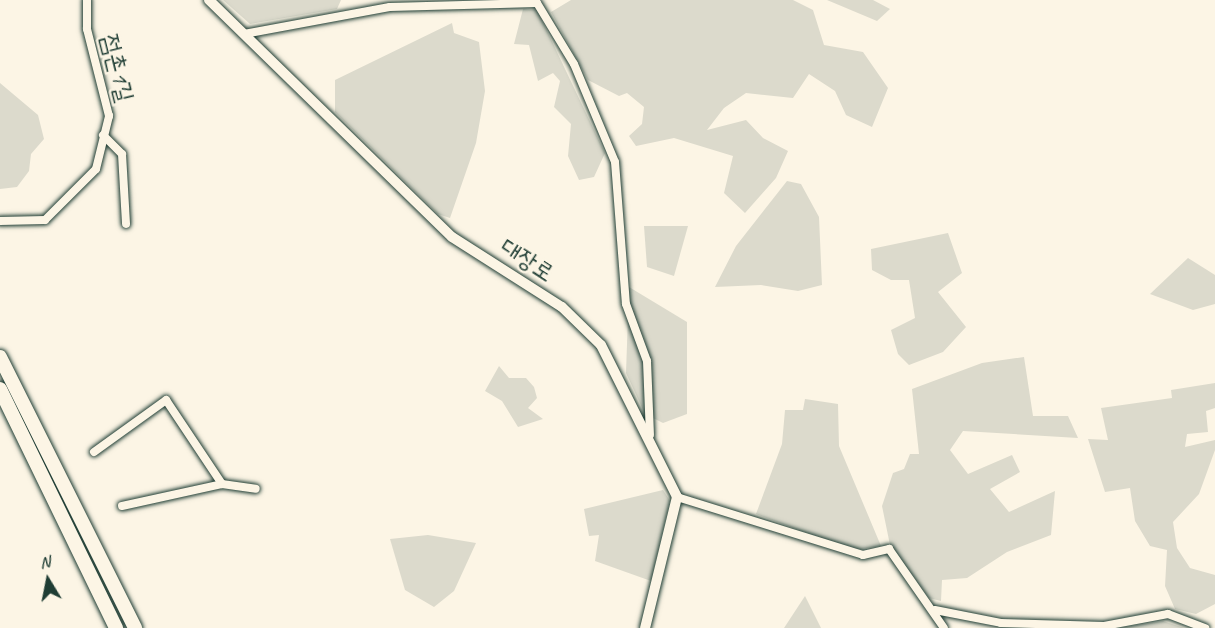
<!DOCTYPE html>
<html>
<head>
<meta charset="utf-8">
<style>
  body { margin:0 }
  #map { position:relative; width:1215px; height:628px; overflow:hidden; background:#fcf5e5; font-family:Caveat,"Poor Story",sans-serif }
  div>[style] { position:absolute }
  [style*='--x'] { left:calc(var(--x)*1px); top:calc(var(--y)*1px); width:calc(var(--w)*1px); rotate:calc(var(--a)*1deg) }
  .green>* { inset:0; background:#dcdacc }
  .roads { filter:drop-shadow(0 0 2px #1f3d34) drop-shadow(0 0 2px #1f3d34) }
  .street>* { height:8px; margin:-4px; padding:0 4px; transform-origin:4px; border-radius:4px; background:#fcf5e5 }
  .secondary>* { height:10px; margin:-5px; padding:0 5px; transform-origin:5px; border-radius:5px; background:#fcf5e5 }
  .highway>* { height:14px; margin:-7px; padding:0 7px; transform-origin:7px; border-radius:7px; background:#fcf5e5 }
  span { translate:-50% -50%; white-space:nowrap; text-align:center; line-height:1.15; -webkit-text-stroke:4.5px #fcf5e5; paint-order:stroke }
  .street-label { font-size:24px; color:#1f3d34 }
  .north { position:absolute; left:18px; top:550px; width:60px; height:60px; -webkit-text-stroke:4px #fcf5e5; paint-order:stroke; rotate:350deg; font-size:16px; font-weight:700; line-height:24px; text-align:center; color:#1f3d34 }
  .north::after { content:''; display:block; margin:auto; width:21px; height:27px; background:#1f3d34; clip-path:polygon(50% 0,100% 100%,50% 72%,0 100%) }
</style>
</head>
<body>
<div id="map">
  <div class="green">
    <i style="clip-path:polygon(223px 0,341px 0,337px 9px,250px 24px)"></i>
    <i style="clip-path:polygon(571px 0,793px 0,813px 10px,824px 45px,863px 52px,888px 88px,872px 127px,846px 115px,835px 91px,809px 74px,793px 98px,746px 93px,724px 108px,707px 130px,746px 120px,763px 138px,788px 151px,776px 178px,745px 213px,724px 193px,733px 156px,674px 138px,636px 146px,629px 136px,642px 124px,644px 107px,627px 93px,619px 96px,588px 80px,551px 12px)"></i>
    <i style="clip-path:polygon(827px 0,873px 0,890px 9px,877px 21px)"></i>
    <i style="clip-path:polygon(523px 9px,537px 10px,605px 153px,594px 177px,579px 180px,568px 156px,571px 124px,554px 107px,560px 81px,553px 73px,538px 81px,529px 45px,514px 44px)"></i>
    <i style="clip-path:polygon(452px 23px,454px 33px,479px 42px,485px 91px,476px 143px,450px 218px,438px 214px,335px 112px,335px 80px)"></i>
    <i style="clip-path:polygon(0 83px,38px 115px,44px 139px,31px 154px,29px 171px,17px 187px,0 189px)"></i>
    <i style="clip-path:polygon(787px 181px,801px 184px,819px 217px,822px 285px,798px 291px,761px 285px,715px 287px,736px 246px)"></i>
    <i style="clip-path:polygon(644px 226px,688px 226px,674px 276px,647px 267px)"></i>
    <i style="clip-path:polygon(948px 233px,962px 273px,938px 292px,966px 327px,943px 352px,909px 365px,898px 354px,891px 330px,915px 318px,909px 280px,891px 280px,872px 270px,871px 249px)"></i>
    <i style="clip-path:polygon(1188px 258px,1215px 275px,1215px 304px,1193px 310px,1150px 294px)"></i>
    <i style="clip-path:polygon(629px 287px,687px 322px,687px 414px,663px 423px,645px 414px,626px 373px)"></i>
    <i style="clip-path:polygon(1024px 357px,1033px 416px,1068px 416px,1078px 438px,963px 431px,950px 450px,968px 474px,1012px 455px,1020px 472px,990px 489px,1009px 512px,1055px 491px,1051px 535px,1007px 552px,967px 578px,942px 580px,941px 601px,929px 598px,890px 545px,882px 506px,893px 473px,904px 469px,910px 454px,919px 454px,912px 389px,982px 363px)"></i>
    <i style="clip-path:polygon(499px 366px,509px 378px,526px 378px,534px 387px,537px 398px,528px 408px,543px 419px,518px 427px,502px 401px,485px 391px)"></i>
    <i style="clip-path:polygon(1215px 383px,1215px 408px,1206px 411px,1208px 432px,1187px 434px,1185px 447px,1215px 440px,1215px 450px,1199px 494px,1173px 522px,1177px 548px,1190px 568px,1215px 575px,1215px 604px,1196px 614px,1175px 609px,1165px 586px,1167px 550px,1150px 546px,1135px 521px,1130px 488px,1105px 492px,1088px 439px,1108px 440px,1101px 408px,1172px 398px,1171px 390px)"></i>
    <i style="clip-path:polygon(805px 399px,838px 404px,839px 446px,881px 546px,853px 550px,756px 514px,782px 444px,785px 410px,803px 410px)"></i>
    <i style="clip-path:polygon(663px 490px,670px 501px,651px 581px,595px 561px,599px 535px,589px 536px,584px 509px)"></i>
    <i style="clip-path:polygon(428px 535px,476px 543px,454px 591px,434px 607px,405px 590px,390px 539px)"></i>
    <i style="clip-path:polygon(805px 596px,821px 628px,784px 628px)"></i>
    <i style="clip-path:polygon(1163px 621px,1184px 628px,1119px 628px)"></i>
  </div>
  <div class="roads">
    <div class="street">
      <i style="--x:244;--y:34;--w:148;--a:-10.5"></i>
      <i style="--x:390;--y:7;--w:147;--a:-1.6"></i>
      <i style="--x:537;--y:3;--w:71;--a:58.8"></i>
      <i style="--x:574;--y:64;--w:106;--a:67.3"></i>
      <i style="--x:615;--y:162;--w:142;--a:85.6"></i>
      <i style="--x:626;--y:304;--w:61;--a:69.8"></i>
      <i style="--x:647;--y:361;--w:74;--a:87.7"></i>
      <i style="--x:103;--y:135;--w:27;--a:45"></i>
      <i style="--x:122;--y:154;--w:70;--a:86.7"></i>
      <i style="--x:0;--y:221;--w:45;--a:-1.3"></i>
      <i style="--x:45;--y:220;--w:72;--a:-45"></i>
      <i style="--x:96;--y:169;--w:55;--a:-76.2"></i>
      <i style="--x:109;--y:116;--w:90;--a:-104.2"></i>
      <i style="--x:87;--y:29;--w:29;--a:-90"></i>
      <i style="--x:94;--y:452;--w:89;--a:-35.8"></i>
      <i style="--x:166;--y:400;--w:101;--a:56.3"></i>
      <i style="--x:222;--y:484;--w:34;--a:8"></i>
      <i style="--x:677;--y:497;--w:195;--a:17.3"></i>
      <i style="--x:863;--y:555;--w:27;--a:-13"></i>
      <i style="--x:889;--y:549;--w:96;--a:55.2"></i>
      <i style="--x:122;--y:506;--w:102;--a:-12.4"></i>
      <i style="--x:935;--y:610;--w:67;--a:11.1"></i>
      <i style="--x:1001;--y:623;--w:103;--a:1.7"></i>
      <i style="--x:1104;--y:626;--w:65;--a:-10.6"></i>
      <i style="--x:1168;--y:614;--w:40;--a:21"></i>
    </div>
    <div class="secondary">
      <i style="--x:209;--y:0;--w:339;--a:44.3"></i>
      <i style="--x:452;--y:237;--w:130;--a:32.5"></i>
      <i style="--x:562;--y:307;--w:54;--a:44.3"></i>
      <i style="--x:601;--y:345;--w:170;--a:63.4"></i>
      <i style="--x:677;--y:497;--w:135;--a:103.7"></i>
    </div>
    <div class="highway">
      <i style="--x:0;--y:357;--w:303;--a:63.5"></i>
      <i style="--x:0;--y:389;--w:266;--a:64.1"></i>
    </div>
  </div>
  <div class="street-label">
    <span style="left:117px;top:68px;rotate:76deg">점촌1길</span>
    <span style="left:527px;top:260px;rotate:33deg">대장로</span>
  </div>
  <div class="north">N</div>
</div>
</body>
</html>
